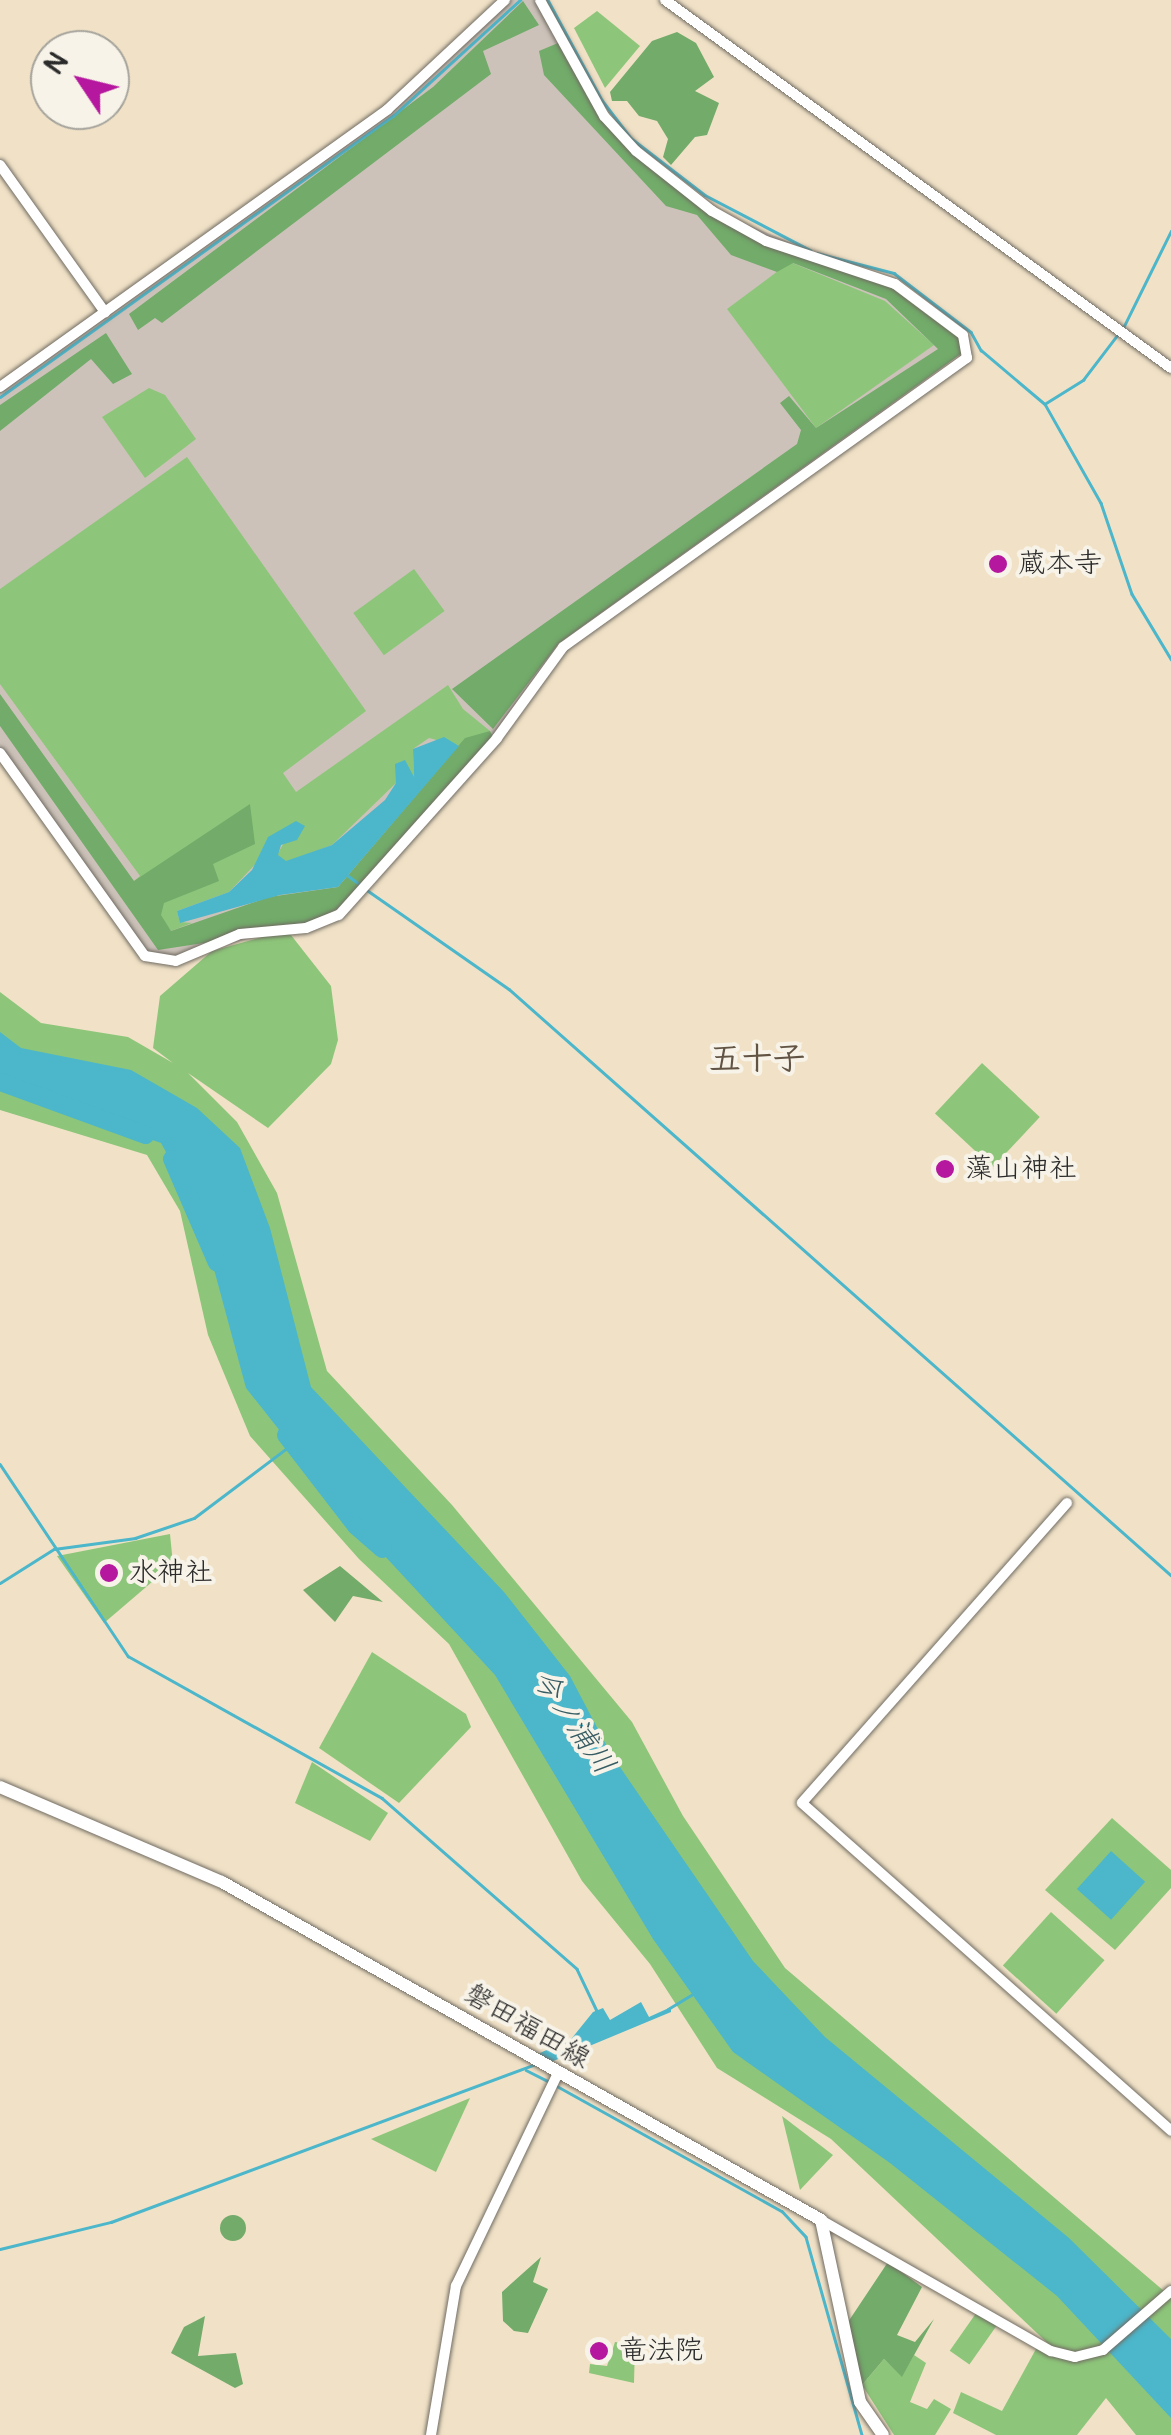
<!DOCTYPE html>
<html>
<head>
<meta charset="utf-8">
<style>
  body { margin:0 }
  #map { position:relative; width:1171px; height:2435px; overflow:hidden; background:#f1e2c7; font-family:Pangolin,"Klee One",sans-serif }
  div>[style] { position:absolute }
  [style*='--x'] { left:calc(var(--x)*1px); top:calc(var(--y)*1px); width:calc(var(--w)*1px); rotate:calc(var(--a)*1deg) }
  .industrial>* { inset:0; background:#ccc2b9 }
  .green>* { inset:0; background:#8dc67a; transform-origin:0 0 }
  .forest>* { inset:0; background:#72ab6a }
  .round { border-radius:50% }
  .water>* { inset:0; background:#4cb6ca; transform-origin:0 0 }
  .stream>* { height:2.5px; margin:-1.25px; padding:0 1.25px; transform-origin:1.25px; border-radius:1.25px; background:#4cb6ca }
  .river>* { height:18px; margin:-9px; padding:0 9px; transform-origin:9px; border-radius:9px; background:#4cb6ca }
  .roads { filter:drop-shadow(0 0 2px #706b62) drop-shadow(0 0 2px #706b62) }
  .tertiary>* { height:10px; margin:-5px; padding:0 5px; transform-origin:5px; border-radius:5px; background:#fff }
  .primary>* { height:12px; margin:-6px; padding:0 6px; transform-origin:6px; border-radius:6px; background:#fff }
  .dots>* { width:28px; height:28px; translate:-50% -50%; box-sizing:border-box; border:5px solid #f7f3e8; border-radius:50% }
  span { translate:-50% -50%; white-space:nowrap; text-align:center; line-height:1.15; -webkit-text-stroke:8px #f7f3e8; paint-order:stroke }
  .poi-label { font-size:28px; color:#2b2b2b }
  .left { translate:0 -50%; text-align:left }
  .street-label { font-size:28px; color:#2b2b2b }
  .water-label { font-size:30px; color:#375c63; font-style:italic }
  .quarter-label { font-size:32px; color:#625444; font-weight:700 }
  .north { position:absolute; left:30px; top:30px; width:100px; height:100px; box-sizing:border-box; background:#f7f3e8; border:2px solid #a5a39c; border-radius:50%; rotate:305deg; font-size:28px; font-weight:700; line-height:40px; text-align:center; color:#2b2b2b }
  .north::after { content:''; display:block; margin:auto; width:35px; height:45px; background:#b5179e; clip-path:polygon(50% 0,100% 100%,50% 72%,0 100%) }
</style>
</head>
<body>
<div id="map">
  <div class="industrial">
    <i style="clip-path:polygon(506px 0,547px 0,619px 134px,712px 210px,879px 279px,969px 348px,563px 647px,497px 738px,339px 915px,161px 962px,145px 956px,0 753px,0 390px,388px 109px)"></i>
  </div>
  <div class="green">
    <i style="clip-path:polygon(597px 11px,640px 46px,605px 88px,574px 28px)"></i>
    <i style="clip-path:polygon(790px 262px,885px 301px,934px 345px,816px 428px,727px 309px)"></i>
    <i style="clip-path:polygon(149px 388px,165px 395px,196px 439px,145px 478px,102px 417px)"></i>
    <i style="clip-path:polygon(187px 457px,366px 711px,283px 773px,296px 792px,448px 685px,463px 709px,490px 731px,459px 746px,429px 738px,413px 749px,414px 777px,396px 783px,332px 845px,286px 862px,277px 855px,296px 821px,229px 892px,177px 911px,180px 922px,192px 923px,171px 931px,134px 881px,140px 876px,0 684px,0 589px)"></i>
    <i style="left:414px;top:569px;width:52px;height:75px;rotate:54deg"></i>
    <i style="clip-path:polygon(287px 930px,331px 986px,338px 1040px,331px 1064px,268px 1128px,188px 1073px,237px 1122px,277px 1193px,327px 1371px,452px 1505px,632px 1722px,683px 1816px,785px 1968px,1171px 2297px,1171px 2435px,1136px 2435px,1106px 2398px,1077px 2435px,996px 2435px,953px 2413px,961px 2392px,1002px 2411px,1036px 2349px,1056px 2351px,831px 2139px,717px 2068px,650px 1964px,582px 1881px,449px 1644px,359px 1559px,250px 1436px,208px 1335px,180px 1211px,147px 1155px,0 1110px,0 992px,41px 1023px,128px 1037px,173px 1063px,153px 1048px,160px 996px,212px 951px)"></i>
    <i style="left:982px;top:1063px;width:79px;height:69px;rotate:43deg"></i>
    <i style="clip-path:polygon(170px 1534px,173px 1564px,104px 1623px,57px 1556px)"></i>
    <i style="clip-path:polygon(372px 1652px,466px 1714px,471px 1727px,399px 1803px,319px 1748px)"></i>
    <i style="clip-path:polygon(312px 1762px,388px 1813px,370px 1841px,295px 1803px)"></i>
    <i style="clip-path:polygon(1112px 1818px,1171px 1870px,1171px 1888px,1115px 1950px,1045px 1890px)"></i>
    <i style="left:1051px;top:1912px;width:72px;height:72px;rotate:42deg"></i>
    <i style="clip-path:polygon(470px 2098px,436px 2172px,371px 2139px)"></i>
    <i style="clip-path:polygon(782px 2116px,833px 2155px,800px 2190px)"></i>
    <i style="left:979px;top:2309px;width:24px;height:51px;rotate:35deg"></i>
    <i style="clip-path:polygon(615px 2342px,635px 2345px,634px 2383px,589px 2373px,590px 2364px,607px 2366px)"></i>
    <i style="clip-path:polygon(914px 2355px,926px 2363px,910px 2402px,927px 2409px,934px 2399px,951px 2409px,935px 2435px,894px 2435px,862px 2385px,884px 2359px,902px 2376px)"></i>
  </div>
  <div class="forest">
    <i style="clip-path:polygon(523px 1px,539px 25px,483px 51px,491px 74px,162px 323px,155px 318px,138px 330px,129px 314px,433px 87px)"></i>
    <i style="clip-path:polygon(677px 32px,696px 43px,714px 77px,695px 91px,719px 103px,707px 135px,695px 137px,671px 165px,663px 157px,668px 139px,657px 121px,639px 116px,627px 101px,612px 101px,610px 92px,652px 41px)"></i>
    <i style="clip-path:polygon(558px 43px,607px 120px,712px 210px,766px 241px,897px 286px,958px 331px,969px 348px,559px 643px,493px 729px,452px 689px,797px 444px,801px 430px,780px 403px,789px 396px,816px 428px,938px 349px,886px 299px,793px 263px,777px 272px,731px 255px,697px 215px,666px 206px,544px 75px,539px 51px)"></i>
    <i style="clip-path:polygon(106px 333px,132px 374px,113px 384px,91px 359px,0 431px,0 405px)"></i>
    <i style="clip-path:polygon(0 694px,134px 881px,250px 804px,255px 844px,213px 864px,219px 881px,164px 903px,161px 915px,171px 931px,269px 897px,338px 887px,465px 738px,490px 731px,493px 737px,374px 876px,337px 909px,302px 928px,158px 950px,0 726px)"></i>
    <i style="clip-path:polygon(340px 1566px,383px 1602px,353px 1596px,335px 1622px,303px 1590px)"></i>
    <i class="round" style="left:220px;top:2215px;width:26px;height:26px"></i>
    <i style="clip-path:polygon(541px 2257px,533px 2282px,548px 2289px,528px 2333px,514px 2331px,503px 2321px,502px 2292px)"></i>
    <i style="clip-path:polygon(888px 2262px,922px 2287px,897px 2335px,915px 2342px,934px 2319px,902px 2377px,884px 2359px,862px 2385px,846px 2325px)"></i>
    <i style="clip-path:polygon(205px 2316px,198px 2356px,236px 2353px,243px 2384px,235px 2388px,171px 2353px,184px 2327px)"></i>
  </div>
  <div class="water">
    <i style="clip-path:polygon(444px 737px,459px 746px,338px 887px,280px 895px,180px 923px,177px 911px,229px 892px,252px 870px,268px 837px,296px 821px,305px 826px,297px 840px,281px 845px,278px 855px,286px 861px,332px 845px,385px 800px,396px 783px,395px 764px,405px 760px,414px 777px,413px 749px)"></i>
    <i style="clip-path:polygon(0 1032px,21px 1048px,131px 1070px,197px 1108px,240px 1148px,270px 1228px,311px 1387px,504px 1592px,570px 1676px,611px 1754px,753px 1961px,825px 2037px,1069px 2238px,1171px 2339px,1171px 2418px,1057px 2296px,890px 2163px,733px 2052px,653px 1939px,495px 1675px,344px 1512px,246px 1388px,198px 1210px,161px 1143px,0 1086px)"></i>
    <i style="left:1111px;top:1851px;width:46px;height:51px;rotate:42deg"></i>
    <i style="clip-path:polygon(641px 2002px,649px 2017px,671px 2007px,671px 2012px,551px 2062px,538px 2054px,572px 2038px,593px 2012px,603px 2008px,610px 2020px)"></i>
  </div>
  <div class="stream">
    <i style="--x:548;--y:0;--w:114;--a:61.6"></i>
    <i style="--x:602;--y:100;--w:48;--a:52.7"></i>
    <i style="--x:631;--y:138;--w:93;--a:37.6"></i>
    <i style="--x:705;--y:195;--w:119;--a:27.6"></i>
    <i style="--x:817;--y:253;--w:80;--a:14.6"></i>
    <i style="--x:894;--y:273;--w:97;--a:37.5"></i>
    <i style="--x:971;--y:332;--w:21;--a:61"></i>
    <i style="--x:981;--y:350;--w:84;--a:40.2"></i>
    <i style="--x:1045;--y:404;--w:114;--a:60.5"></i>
    <i style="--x:1101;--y:503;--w:96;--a:71.2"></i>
    <i style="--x:1132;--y:594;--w:76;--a:59"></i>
    <i style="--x:1123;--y:328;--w:108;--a:-63.7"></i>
    <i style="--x:0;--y:397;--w:483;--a:-35.6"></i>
    <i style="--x:393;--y:116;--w:172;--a:-42.4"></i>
    <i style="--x:1046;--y:403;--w:44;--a:-31.9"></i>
    <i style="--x:1083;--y:380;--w:58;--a:-52.7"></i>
    <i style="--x:347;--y:875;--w:17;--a:36"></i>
    <i style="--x:367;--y:890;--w:173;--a:34.9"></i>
    <i style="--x:509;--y:989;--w:884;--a:41.52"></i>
    <i style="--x:0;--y:1464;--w:231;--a:56.3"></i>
    <i style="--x:128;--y:1656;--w:291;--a:29.2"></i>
    <i style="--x:382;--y:1798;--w:259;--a:41.2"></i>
    <i style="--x:577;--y:1969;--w:47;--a:64.5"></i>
    <i style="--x:0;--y:1583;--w:64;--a:-32.2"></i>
    <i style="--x:54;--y:1549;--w:82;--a:-7.7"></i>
    <i style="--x:135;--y:1538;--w:62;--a:-18.7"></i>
    <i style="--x:194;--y:1518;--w:121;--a:-37"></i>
    <i style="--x:668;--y:2009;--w:27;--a:-31"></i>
    <i style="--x:526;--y:2070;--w:27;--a:27"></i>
    <i style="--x:557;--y:2086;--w:257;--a:29.1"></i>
    <i style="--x:782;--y:2211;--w:35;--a:47"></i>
    <i style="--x:806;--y:2237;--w:206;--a:74.2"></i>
    <i style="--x:0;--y:2249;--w:114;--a:-13.7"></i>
    <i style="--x:111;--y:2222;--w:453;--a:-20.4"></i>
  </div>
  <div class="river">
    <i style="--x:0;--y:1082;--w:155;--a:20"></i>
    <i style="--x:172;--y:1159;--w:113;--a:66.6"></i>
    <i style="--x:286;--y:1435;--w:115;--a:52.4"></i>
    <i style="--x:356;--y:1526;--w:35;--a:41"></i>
  </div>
  <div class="roads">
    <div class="tertiary">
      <i style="--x:665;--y:0;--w:626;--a:36.03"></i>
      <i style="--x:0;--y:165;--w:181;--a:54.5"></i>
      <i style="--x:0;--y:387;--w:477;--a:-35.6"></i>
      <i style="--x:388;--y:109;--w:160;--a:-43"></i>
      <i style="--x:0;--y:753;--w:249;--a:54.5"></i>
      <i style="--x:145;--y:956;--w:31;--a:9"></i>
      <i style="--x:176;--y:961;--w:69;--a:-22.9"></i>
      <i style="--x:240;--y:934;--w:66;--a:-5.2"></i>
      <i style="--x:306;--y:928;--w:35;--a:-22"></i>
      <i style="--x:339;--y:915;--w:237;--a:-48.2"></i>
      <i style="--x:497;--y:738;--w:112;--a:-54"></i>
      <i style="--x:563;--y:647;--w:497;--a:-35.6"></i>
      <i style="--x:967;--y:358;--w:23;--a:-100"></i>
      <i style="--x:963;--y:335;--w:85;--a:-143.1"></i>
      <i style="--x:895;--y:284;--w:136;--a:-161.6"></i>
      <i style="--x:766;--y:241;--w:62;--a:-150.9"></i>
      <i style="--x:712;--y:211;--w:97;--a:-141.7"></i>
      <i style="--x:636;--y:151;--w:47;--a:-132.4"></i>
      <i style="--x:604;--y:116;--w:132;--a:-118.9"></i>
      <i style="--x:1067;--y:1503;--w:400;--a:131.5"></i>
      <i style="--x:802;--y:1803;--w:494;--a:41.6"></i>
      <i style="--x:821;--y:2220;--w:265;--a:29.7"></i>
      <i style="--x:1051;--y:2351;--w:25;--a:14"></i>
      <i style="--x:1075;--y:2357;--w:29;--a:-14"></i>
      <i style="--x:1103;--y:2350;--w:90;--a:-40.9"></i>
      <i style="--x:431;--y:2435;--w:151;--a:-80.5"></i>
      <i style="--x:456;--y:2286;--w:236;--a:-64.4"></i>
    </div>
    <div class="primary">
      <i style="--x:0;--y:1787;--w:241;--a:23.2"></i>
      <i style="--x:222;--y:1882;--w:688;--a:29.43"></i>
      <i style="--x:821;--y:2220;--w:186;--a:77.9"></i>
      <i style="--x:860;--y:2402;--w:40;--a:55.1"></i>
    </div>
  </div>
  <div class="dots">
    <i style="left:998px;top:564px;background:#b5179e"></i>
    <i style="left:945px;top:1169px;background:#b5179e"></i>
    <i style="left:109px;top:1573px;background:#b5179e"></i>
    <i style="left:599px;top:2351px;background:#b5179e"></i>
  </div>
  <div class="poi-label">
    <span class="left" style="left:1018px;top:564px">蔵本寺</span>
    <span class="left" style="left:965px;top:1169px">藻山神社</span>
    <span class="left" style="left:129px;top:1573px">水神社</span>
    <span class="left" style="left:619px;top:2351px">竜法院</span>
  </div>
  <div class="street-label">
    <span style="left:527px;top:2027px;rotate:30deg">磐田福田線</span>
  </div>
  <div class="water-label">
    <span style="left:573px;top:1722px;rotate:55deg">今ノ浦川</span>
  </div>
  <div class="quarter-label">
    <span style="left:757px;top:1059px">五十子</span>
  </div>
  <div class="north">N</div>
</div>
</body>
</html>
